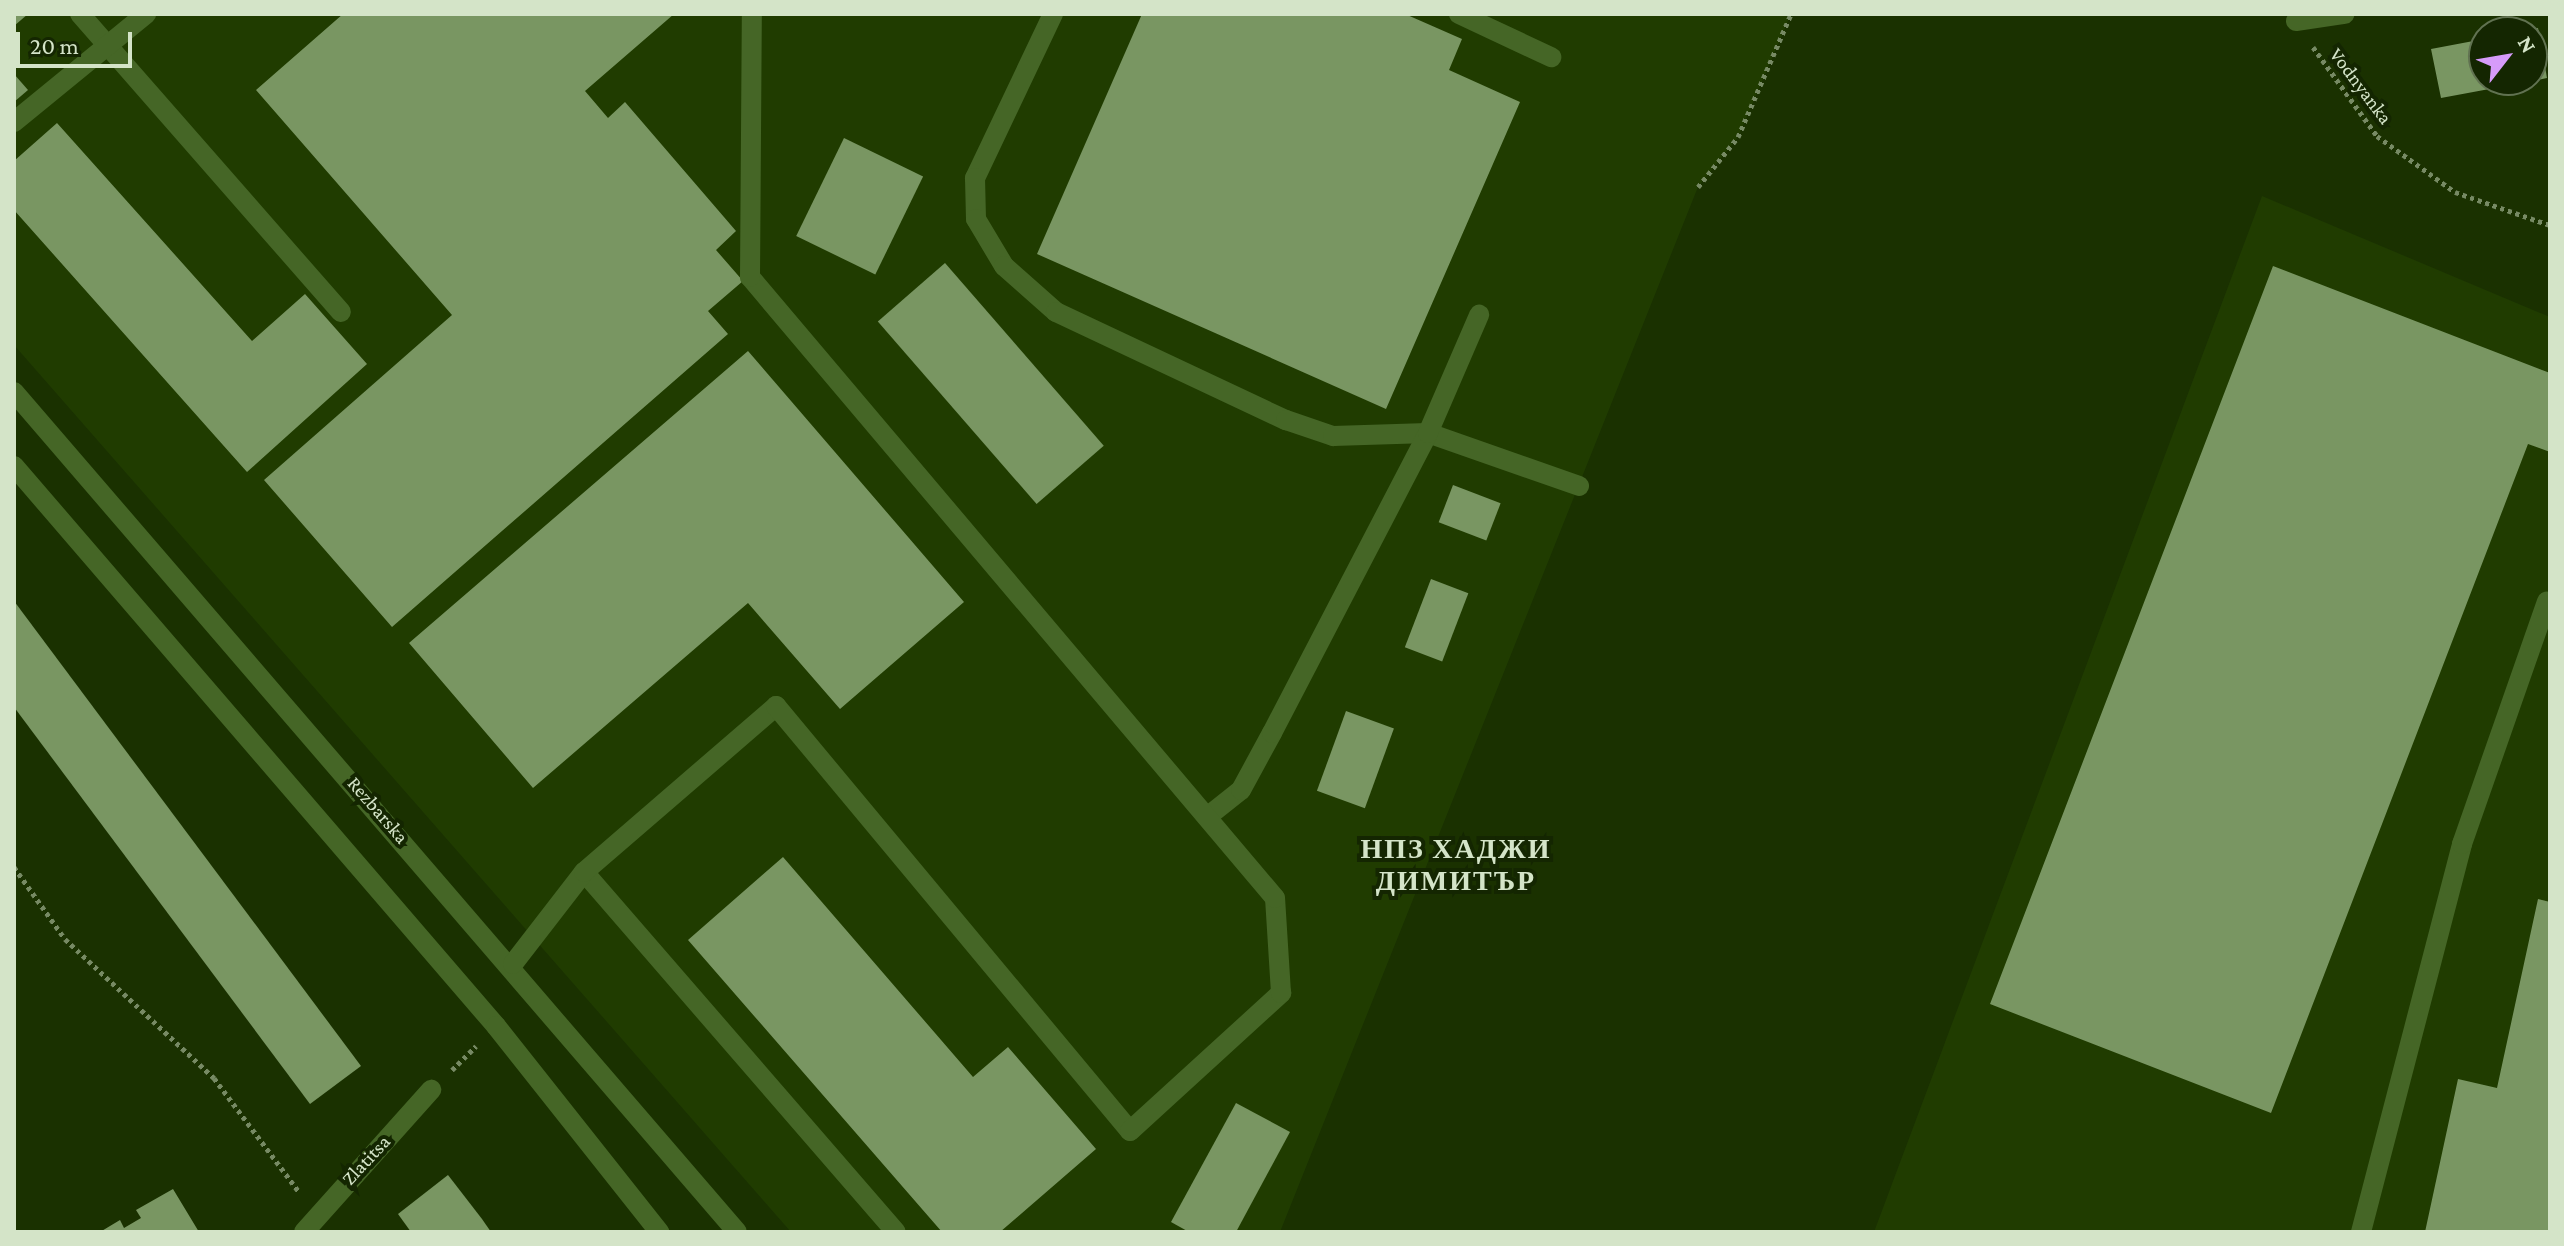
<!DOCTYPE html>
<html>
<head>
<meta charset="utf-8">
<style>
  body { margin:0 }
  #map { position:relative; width:2564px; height:1246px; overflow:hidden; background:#1a3100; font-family:"Crimson Pro",serif }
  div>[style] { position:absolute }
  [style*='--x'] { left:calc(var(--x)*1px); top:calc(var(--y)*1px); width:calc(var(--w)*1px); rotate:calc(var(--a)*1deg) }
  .built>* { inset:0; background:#203c00 }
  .building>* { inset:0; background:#799662; transform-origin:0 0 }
  .path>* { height:5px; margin-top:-2.5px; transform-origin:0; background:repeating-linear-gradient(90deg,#778a64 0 4px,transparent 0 8px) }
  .minor>* { height:20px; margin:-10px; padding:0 10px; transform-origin:10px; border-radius:10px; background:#456626 }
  span { translate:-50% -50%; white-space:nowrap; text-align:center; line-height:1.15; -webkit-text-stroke:8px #142601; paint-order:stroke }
  .street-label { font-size:20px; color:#d4e4c8 }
  .district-label { font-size:28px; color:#d4e4c8; font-weight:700; letter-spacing:2px }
  .frame { position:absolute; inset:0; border:16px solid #d4e4c8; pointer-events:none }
  .north { position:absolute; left:2468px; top:16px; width:80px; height:80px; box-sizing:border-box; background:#142601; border:2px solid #617251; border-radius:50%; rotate:59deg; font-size:22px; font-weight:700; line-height:32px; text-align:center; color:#d4e4c8 }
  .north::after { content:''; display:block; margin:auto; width:28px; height:36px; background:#d69bfa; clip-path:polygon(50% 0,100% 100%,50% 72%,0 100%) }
  .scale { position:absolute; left:16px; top:32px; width:116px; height:36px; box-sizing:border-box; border:4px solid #d4e4c8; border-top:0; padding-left:10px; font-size:24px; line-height:28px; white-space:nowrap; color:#d4e4c8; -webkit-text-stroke:6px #142601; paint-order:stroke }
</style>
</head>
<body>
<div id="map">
  <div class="built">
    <i style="clip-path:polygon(14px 14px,1791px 14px,1738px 137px,1698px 187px,1280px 1232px,791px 1232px,14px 345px)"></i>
    <i style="clip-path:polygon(2262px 196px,2550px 317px,2550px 1232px,1874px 1232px)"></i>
  </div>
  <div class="building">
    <i style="clip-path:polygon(14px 14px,28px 14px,14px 26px)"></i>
    <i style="clip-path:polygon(343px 14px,674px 14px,585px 91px,608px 118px,625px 102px,736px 231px,716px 250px,743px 281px,708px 311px,728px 334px,392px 627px,264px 480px,452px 315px,256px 90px)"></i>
    <i style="clip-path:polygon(1142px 14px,1405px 14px,1462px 39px,1449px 70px,1520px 102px,1386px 409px,1037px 254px)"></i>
    <i style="clip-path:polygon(2538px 28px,2547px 78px,2532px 81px,2526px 31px)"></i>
    <i style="clip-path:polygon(2484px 39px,2484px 80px,2527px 82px,2441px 98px,2431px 49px)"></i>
    <i style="clip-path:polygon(14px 74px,28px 90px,14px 102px)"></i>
    <i style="clip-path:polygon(57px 123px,252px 341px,305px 294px,367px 364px,247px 472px,14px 210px,14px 161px)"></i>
    <i style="left:844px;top:138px;width:88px;height:109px;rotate:26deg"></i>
    <i style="left:945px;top:263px;width:242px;height:89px;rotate:49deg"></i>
    <i style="clip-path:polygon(2273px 266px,2550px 373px,2550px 452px,2528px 444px,2271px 1113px,1990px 1004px)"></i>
    <i style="clip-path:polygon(748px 351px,964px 602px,840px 709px,748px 603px,533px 788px,409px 643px)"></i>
    <i style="left:1453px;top:485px;width:51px;height:40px;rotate:21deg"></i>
    <i style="left:1431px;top:579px;width:40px;height:73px;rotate:21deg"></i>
    <i style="clip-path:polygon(14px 601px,361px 1066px,310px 1104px,14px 707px)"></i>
    <i style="left:1346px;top:711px;width:51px;height:85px;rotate:20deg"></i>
    <i style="clip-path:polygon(783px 857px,973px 1077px,1008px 1047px,1096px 1149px,1000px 1232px,942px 1232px,688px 940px)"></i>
    <i style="clip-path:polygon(2538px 899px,2550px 902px,2550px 1232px,2425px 1232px,2458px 1079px,2497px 1088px)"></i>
    <i style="clip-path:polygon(1236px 1103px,1290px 1132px,1236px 1232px,1189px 1232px,1171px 1222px)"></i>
    <i style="clip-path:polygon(448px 1175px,482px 1219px,491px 1232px,411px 1232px,398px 1214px)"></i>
    <i style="clip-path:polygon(173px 1189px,199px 1232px,100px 1232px,120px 1220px,124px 1228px,141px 1218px,136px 1210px)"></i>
  </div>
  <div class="path">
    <i style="--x:2313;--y:47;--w:110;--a:54.3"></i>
    <i style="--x:2377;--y:136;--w:96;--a:35.7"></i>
    <i style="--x:2455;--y:192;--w:101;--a:19.2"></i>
    <i style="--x:1698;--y:187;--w:64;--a:-51.3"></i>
    <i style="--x:1738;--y:137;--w:134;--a:-66.7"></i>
    <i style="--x:14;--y:867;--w:88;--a:54.7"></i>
    <i style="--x:65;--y:939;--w:204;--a:43"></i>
    <i style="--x:214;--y:1078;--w:142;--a:53.3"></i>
    <i style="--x:452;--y:1070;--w:34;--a:-45"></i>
  </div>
  <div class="minor">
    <i style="--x:80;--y:14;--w:396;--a:48.8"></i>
    <i style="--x:1053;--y:14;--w:182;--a:115.4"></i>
    <i style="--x:975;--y:178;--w:41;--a:88.6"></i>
    <i style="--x:976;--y:219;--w:55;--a:59.2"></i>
    <i style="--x:1004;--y:266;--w:69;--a:41.5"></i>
    <i style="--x:1056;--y:312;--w:254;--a:25.2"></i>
    <i style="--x:1286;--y:420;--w:50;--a:18.8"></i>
    <i style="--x:1333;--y:436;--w:95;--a:-1.8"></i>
    <i style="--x:1428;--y:433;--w:160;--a:19.3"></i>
    <i style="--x:1459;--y:14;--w:102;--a:25.1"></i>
    <i style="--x:2296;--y:21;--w:49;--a:-8.3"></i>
    <i style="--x:14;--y:122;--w:171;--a:-39.3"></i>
    <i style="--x:14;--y:392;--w:1108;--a:49.28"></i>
    <i style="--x:14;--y:466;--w:739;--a:49.28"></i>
    <i style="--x:496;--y:1026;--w:263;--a:51.6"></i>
    <i style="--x:1207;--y:817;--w:43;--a:-38.5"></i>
    <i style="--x:1241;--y:790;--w:65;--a:-61.5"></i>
    <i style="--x:1272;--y:733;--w:338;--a:-62.5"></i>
    <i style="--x:1428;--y:433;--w:129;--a:-66.6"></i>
    <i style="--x:584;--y:872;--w:476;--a:49.1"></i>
    <i style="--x:513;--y:964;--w:116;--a:-52.3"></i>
    <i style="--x:584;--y:872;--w:254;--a:-40.8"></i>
    <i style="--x:776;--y:706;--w:553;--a:50.21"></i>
    <i style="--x:1130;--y:1131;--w:205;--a:-42.4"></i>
    <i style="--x:1281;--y:993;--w:95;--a:-93.6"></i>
    <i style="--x:1275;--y:898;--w:813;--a:-130.21"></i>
    <i style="--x:750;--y:277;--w:263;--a:-89.6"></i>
    <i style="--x:304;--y:1232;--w:191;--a:-48.2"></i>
    <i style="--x:2361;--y:1232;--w:401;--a:-75.4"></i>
    <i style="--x:2462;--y:844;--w:257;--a:-70.7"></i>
  </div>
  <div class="street-label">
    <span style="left:2361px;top:86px;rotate:53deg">Vodnyanka</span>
    <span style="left:378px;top:810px;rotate:49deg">Rezbarska</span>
    <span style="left:366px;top:1160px;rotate:-47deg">Zlatitsa</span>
  </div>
  <div class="district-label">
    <span style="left:1456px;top:865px">НПЗ ХАДЖИ<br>ДИМИТЪР</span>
  </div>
  <div class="frame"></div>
  <div class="north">N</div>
  <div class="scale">20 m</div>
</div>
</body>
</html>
